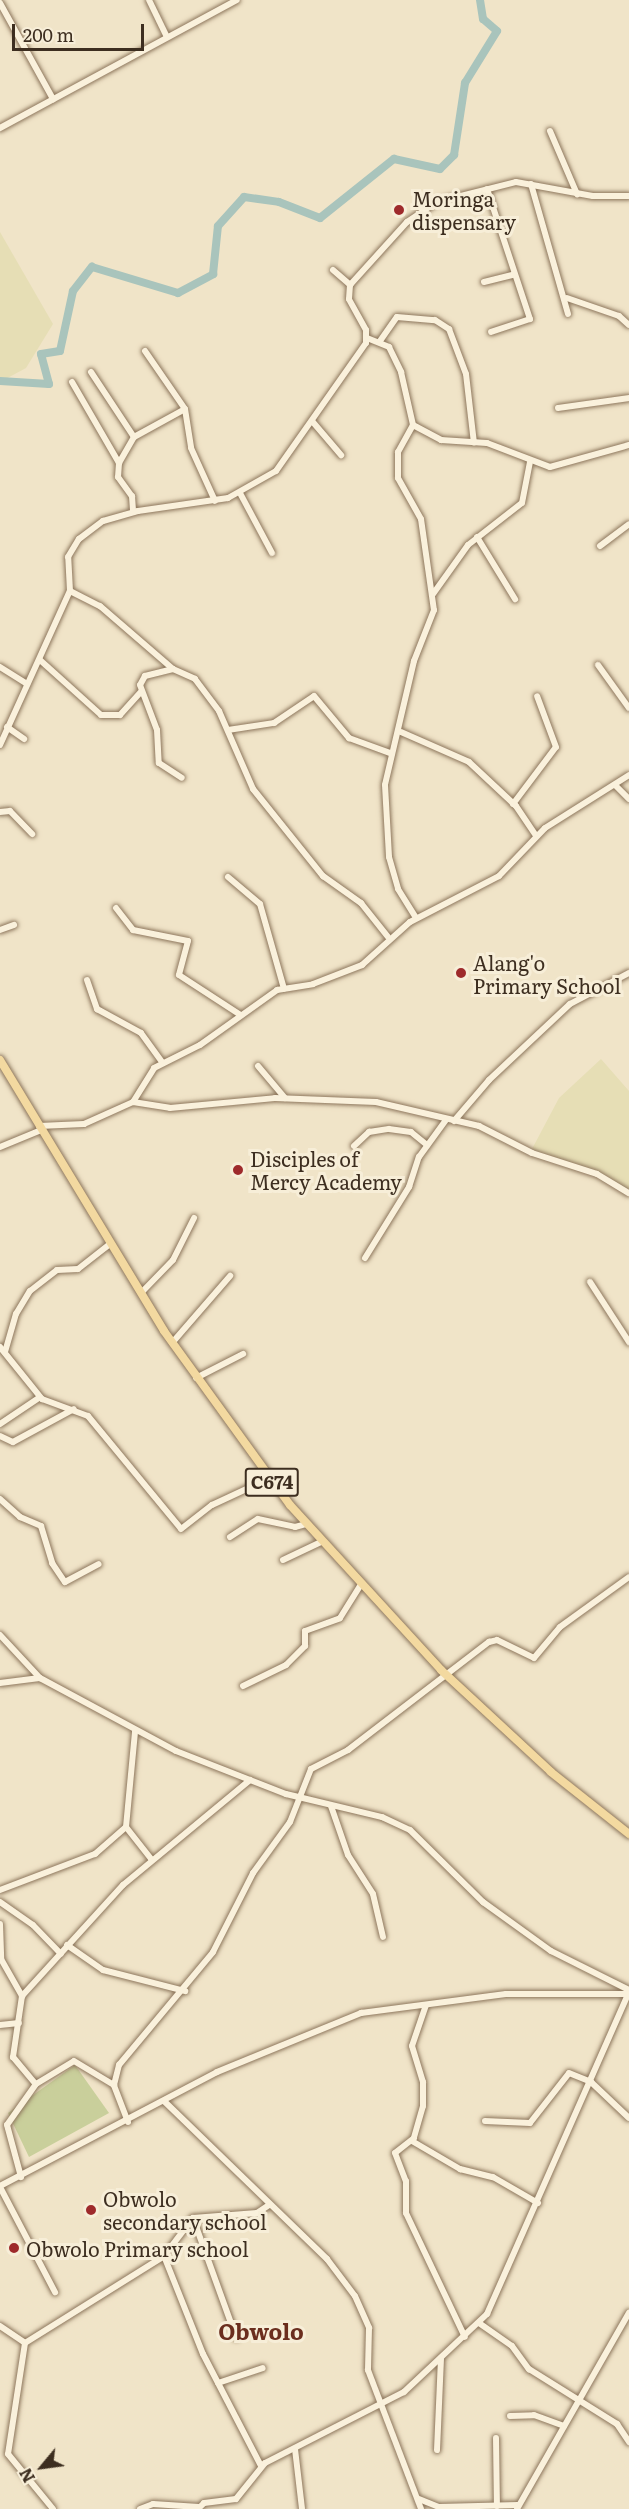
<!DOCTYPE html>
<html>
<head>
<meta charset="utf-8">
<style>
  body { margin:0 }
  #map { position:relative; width:629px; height:2509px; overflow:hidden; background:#f0e4c8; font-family:Literata,serif }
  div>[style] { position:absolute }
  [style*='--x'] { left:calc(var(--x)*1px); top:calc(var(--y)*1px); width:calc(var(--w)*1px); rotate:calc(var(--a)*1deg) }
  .farmland>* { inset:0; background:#e6deb5 }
  .green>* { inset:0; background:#c9cf9b }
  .river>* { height:8px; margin:-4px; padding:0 4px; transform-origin:4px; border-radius:4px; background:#a9c4bc }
  .roads { filter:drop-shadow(0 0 2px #8d765c) drop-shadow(0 0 2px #8d765c) }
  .minor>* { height:6px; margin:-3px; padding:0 3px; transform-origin:3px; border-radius:3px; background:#faf1dc }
  .major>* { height:8px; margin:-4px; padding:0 4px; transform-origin:4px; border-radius:4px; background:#f3d9a0 }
  .dots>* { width:16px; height:16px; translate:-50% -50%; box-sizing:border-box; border:3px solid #f7eed8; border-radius:50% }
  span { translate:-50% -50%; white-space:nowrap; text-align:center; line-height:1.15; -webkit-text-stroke:6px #f7eed8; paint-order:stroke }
  .shield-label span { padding:2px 4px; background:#f7eed8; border:2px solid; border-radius:4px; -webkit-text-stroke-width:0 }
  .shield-label { font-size:18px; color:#3d2e20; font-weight:700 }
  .poi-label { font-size:20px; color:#3d2e20 }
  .left { translate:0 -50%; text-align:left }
  .quarter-label { font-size:22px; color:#6b2e1e; font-weight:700 }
  .north { position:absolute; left:12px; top:2437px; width:60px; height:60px; -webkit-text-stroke:4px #f7eed8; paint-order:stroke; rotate:241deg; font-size:16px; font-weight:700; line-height:24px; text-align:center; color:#3d2e20 }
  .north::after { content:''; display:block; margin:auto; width:21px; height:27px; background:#3d2e20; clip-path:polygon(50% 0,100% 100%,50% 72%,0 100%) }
  .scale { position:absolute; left:12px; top:24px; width:132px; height:27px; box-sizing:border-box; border:3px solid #3d2e20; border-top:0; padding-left:8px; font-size:18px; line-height:21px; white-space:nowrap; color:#3d2e20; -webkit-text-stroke:4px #f7eed8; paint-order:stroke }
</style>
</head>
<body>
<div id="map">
  <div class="farmland">
    <i style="clip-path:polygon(0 232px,53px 324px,26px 368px,0 382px)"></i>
    <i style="clip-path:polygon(601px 1059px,629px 1091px,629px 1190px,597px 1172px,532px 1149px,559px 1098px)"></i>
  </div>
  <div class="green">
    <i style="clip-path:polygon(75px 2065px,109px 2113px,29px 2157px,8px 2113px)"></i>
  </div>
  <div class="river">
    <i style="--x:0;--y:381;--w:49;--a:3.5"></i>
    <i style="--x:49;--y:384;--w:31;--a:-105"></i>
    <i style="--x:41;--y:354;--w:19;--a:-9"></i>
    <i style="--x:60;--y:351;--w:61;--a:-77.8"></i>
    <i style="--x:73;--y:291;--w:31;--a:-52"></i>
    <i style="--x:92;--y:267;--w:90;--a:16.8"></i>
    <i style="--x:178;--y:293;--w:40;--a:-28"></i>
    <i style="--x:213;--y:274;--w:48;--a:-84.1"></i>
    <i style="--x:218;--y:226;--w:39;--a:-48"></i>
    <i style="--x:244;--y:197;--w:35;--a:8"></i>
    <i style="--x:279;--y:202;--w:44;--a:21.3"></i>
    <i style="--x:320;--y:218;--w:95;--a:-38.6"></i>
    <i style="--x:394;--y:159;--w:47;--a:12.3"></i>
    <i style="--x:440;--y:169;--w:20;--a:-45"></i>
    <i style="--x:454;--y:155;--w:73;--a:-81.3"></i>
    <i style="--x:465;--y:83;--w:61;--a:-58.4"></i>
    <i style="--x:497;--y:31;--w:18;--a:-139"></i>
    <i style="--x:483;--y:19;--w:19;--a:-99"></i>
  </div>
  <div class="roads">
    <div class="minor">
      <i style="--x:149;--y:0;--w:41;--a:64.1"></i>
      <i style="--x:0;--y:3;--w:110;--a:61.1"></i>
      <i style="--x:0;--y:128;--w:269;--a:-28.4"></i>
      <i style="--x:550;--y:131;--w:69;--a:66.8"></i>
      <i style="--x:531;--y:184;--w:135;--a:74.1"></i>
      <i style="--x:487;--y:189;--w:137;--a:71.7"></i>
      <i style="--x:530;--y:319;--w:41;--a:161.6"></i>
      <i style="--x:333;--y:270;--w:23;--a:41"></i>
      <i style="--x:484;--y:282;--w:30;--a:-14"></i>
      <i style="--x:567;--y:298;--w:55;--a:19.1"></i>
      <i style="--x:619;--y:316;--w:13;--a:42"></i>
      <i style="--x:367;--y:338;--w:24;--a:22"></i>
      <i style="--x:389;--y:347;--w:28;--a:64"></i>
      <i style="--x:401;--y:372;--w:54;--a:77.2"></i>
      <i style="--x:413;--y:425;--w:31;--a:119"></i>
      <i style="--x:398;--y:452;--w:26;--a:90"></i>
      <i style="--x:398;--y:478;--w:47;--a:60.7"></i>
      <i style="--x:421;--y:519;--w:92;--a:81.9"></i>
      <i style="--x:434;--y:610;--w:55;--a:111.4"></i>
      <i style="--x:414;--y:661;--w:127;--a:103.2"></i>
      <i style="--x:385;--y:785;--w:72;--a:86.8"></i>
      <i style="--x:389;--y:857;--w:33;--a:74"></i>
      <i style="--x:398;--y:889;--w:34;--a:58"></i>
      <i style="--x:380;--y:341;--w:29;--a:-55"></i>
      <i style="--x:397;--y:317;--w:38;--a:5"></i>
      <i style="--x:435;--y:320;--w:17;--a:33"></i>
      <i style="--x:449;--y:329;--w:48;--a:69.3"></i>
      <i style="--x:466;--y:374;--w:69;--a:83.4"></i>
      <i style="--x:145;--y:351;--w:70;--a:55.4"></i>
      <i style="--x:185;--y:409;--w:39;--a:81"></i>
      <i style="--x:191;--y:448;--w:58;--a:65.6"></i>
      <i style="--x:91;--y:372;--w:78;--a:56.5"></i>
      <i style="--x:72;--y:382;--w:94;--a:59.9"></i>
      <i style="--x:119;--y:463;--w:14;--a:94"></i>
      <i style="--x:118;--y:477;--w:24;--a:54"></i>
      <i style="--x:132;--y:496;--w:16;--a:86"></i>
      <i style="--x:558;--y:408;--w:72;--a:-8"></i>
      <i style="--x:312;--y:421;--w:45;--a:49.5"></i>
      <i style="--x:413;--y:425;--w:32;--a:28"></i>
      <i style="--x:441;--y:440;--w:46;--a:3.7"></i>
      <i style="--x:487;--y:443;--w:67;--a:20.9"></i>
      <i style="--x:550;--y:467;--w:82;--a:-15.6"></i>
      <i style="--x:119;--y:463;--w:30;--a:-60"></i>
      <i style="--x:134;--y:437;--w:58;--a:-28.8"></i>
      <i style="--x:240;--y:493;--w:68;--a:61.9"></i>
      <i style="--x:477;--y:537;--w:73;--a:58.5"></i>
      <i style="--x:600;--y:546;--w:36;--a:-37"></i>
      <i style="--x:70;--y:591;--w:34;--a:27"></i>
      <i style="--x:100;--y:606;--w:96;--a:40.8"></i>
      <i style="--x:173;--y:669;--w:24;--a:24"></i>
      <i style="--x:195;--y:679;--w:40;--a:53"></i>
      <i style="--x:219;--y:711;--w:85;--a:66.4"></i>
      <i style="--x:253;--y:789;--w:112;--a:51.2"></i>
      <i style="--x:323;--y:876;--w:47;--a:35.4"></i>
      <i style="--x:361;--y:903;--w:43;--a:51.5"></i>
      <i style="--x:433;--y:594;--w:60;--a:-54.5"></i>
      <i style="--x:468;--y:545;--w:68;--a:-37.9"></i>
      <i style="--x:522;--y:503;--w:42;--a:-79"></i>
      <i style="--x:40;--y:660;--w:82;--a:42"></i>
      <i style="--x:101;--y:715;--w:19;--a:0"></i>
      <i style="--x:120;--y:715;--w:31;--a:-48"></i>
      <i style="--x:598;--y:665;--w:53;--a:54.2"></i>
      <i style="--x:0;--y:667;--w:32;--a:32"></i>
      <i style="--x:173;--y:669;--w:29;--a:166"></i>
      <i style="--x:145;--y:676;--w:10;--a:119"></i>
      <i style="--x:140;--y:685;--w:48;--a:69.3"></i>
      <i style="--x:157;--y:730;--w:33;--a:87"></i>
      <i style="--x:159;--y:763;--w:27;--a:33"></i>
      <i style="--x:7;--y:727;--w:21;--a:35"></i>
      <i style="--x:228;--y:730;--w:47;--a:-8.7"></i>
      <i style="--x:274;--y:723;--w:48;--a:-34"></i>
      <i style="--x:314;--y:696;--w:55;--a:50.2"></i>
      <i style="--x:349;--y:738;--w:44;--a:20.1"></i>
      <i style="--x:401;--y:732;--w:74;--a:23.8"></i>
      <i style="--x:469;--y:762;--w:64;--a:43.1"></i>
      <i style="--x:516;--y:806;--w:36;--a:56"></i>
      <i style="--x:0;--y:745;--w:169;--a:-65.6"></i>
      <i style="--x:70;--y:591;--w:34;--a:-93"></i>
      <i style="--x:68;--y:557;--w:21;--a:-59"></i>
      <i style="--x:79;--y:539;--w:30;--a:-37"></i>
      <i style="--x:103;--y:521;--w:36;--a:-16"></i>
      <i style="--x:138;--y:511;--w:91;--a:-8.2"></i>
      <i style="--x:228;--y:498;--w:55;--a:-29.4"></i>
      <i style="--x:276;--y:471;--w:156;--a:-54.9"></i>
      <i style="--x:366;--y:343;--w:13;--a:-90"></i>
      <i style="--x:366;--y:330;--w:35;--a:-119"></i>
      <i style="--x:349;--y:299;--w:14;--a:-86"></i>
      <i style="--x:350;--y:285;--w:85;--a:-47.9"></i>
      <i style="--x:407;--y:222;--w:36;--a:-34"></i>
      <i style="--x:437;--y:202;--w:81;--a:-14.2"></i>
      <i style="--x:516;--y:182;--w:78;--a:10.3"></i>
      <i style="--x:593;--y:196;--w:36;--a:0"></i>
      <i style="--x:615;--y:785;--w:20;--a:45"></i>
      <i style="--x:513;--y:804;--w:71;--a:-53"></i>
      <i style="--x:556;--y:747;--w:54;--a:-110.4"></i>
      <i style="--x:0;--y:812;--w:10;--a:-6"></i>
      <i style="--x:10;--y:811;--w:32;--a:46"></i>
      <i style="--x:228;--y:877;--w:42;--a:40.2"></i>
      <i style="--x:260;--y:904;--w:88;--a:74.2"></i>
      <i style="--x:116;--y:908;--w:28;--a:52"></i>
      <i style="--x:133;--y:930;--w:56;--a:11.3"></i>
      <i style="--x:188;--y:941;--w:35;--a:105"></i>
      <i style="--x:179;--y:975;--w:72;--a:33"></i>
      <i style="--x:0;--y:930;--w:15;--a:-20"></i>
      <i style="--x:87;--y:980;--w:31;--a:71"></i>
      <i style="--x:97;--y:1009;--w:50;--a:28.6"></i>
      <i style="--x:141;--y:1033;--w:37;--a:54"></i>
      <i style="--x:258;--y:1066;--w:42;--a:49.8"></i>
      <i style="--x:133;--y:1102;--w:40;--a:-58"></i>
      <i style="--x:154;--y:1068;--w:51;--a:-26.6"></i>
      <i style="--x:200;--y:1045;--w:95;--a:-35.5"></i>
      <i style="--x:277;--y:990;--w:36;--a:-9"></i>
      <i style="--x:313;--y:984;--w:53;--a:-21.2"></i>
      <i style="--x:362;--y:965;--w:64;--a:-41.9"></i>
      <i style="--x:410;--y:922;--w:100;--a:-27.3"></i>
      <i style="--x:499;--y:876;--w:66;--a:-46.2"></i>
      <i style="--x:545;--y:828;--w:99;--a:-32.2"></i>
      <i style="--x:454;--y:1121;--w:54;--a:-49.5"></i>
      <i style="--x:489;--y:1080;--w:111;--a:-43.2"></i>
      <i style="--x:570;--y:1004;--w:67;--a:-27.7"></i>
      <i style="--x:39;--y:1126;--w:45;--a:-2.5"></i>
      <i style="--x:84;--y:1124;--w:54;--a:-24.2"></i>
      <i style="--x:133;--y:1102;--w:37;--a:9"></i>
      <i style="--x:170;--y:1108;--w:105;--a:-5.4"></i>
      <i style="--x:275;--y:1098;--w:101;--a:2.3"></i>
      <i style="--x:376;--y:1102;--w:106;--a:13.1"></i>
      <i style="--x:479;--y:1126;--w:59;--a:27"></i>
      <i style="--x:532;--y:1153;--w:68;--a:17.9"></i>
      <i style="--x:597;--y:1174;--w:37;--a:31"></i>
      <i style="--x:354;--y:1146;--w:21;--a:-43"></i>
      <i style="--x:369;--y:1132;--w:20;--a:-9"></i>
      <i style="--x:389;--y:1129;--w:22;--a:8"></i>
      <i style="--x:411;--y:1132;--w:21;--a:39"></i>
      <i style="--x:0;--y:1147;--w:44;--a:-22.5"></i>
      <i style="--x:365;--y:1258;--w:84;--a:-58.2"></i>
      <i style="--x:409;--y:1187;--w:32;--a:-72"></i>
      <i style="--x:419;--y:1157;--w:46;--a:-53.9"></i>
      <i style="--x:590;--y:1282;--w:72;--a:57"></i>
      <i style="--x:141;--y:1293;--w:46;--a:-45.9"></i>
      <i style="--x:173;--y:1260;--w:47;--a:-63.4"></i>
      <i style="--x:172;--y:1343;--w:89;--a:-49.1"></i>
      <i style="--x:0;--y:1347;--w:67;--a:51.1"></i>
      <i style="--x:42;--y:1399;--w:49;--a:20.3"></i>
      <i style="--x:88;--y:1416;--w:146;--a:50.5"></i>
      <i style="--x:181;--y:1529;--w:39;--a:-38"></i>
      <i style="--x:212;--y:1505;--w:64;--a:-25"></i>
      <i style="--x:5;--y:1352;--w:40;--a:-74"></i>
      <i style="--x:16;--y:1314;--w:27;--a:-59"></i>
      <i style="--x:30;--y:1291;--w:34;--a:-38"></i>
      <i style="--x:57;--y:1270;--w:21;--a:-3"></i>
      <i style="--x:78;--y:1269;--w:42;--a:-38.2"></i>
      <i style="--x:196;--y:1378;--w:53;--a:-27.1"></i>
      <i style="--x:0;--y:1424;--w:48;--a:-34"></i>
      <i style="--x:0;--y:1436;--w:14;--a:25"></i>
      <i style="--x:13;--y:1442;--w:69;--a:-28.4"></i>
      <i style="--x:0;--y:1499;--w:27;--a:42"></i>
      <i style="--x:20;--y:1517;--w:23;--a:23"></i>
      <i style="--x:41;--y:1526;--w:39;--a:73"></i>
      <i style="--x:52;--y:1563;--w:23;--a:56"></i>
      <i style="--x:65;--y:1582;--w:38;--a:-28"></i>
      <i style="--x:230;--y:1537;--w:33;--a:-33"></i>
      <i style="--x:258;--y:1519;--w:38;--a:12"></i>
      <i style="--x:295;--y:1527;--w:11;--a:-15"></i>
      <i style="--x:283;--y:1560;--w:42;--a:-25.3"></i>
      <i style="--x:0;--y:1635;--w:59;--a:47.1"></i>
      <i style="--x:40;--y:1678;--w:154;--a:28.2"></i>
      <i style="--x:176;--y:1751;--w:118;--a:21.4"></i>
      <i style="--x:286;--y:1794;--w:99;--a:13.5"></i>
      <i style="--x:382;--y:1817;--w:31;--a:25"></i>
      <i style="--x:410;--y:1830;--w:103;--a:44.6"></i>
      <i style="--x:483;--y:1902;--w:84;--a:35.8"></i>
      <i style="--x:551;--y:1951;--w:87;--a:26.6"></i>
      <i style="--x:0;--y:1683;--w:40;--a:-7.1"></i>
      <i style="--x:243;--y:1686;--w:48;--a:-26"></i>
      <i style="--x:286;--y:1665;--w:27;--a:-45"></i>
      <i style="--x:305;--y:1646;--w:15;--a:-90"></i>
      <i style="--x:305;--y:1631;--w:37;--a:-20"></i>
      <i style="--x:340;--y:1618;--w:39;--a:-58"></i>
      <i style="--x:331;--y:1806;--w:52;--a:70.9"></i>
      <i style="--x:348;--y:1855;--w:46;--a:57.3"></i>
      <i style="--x:373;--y:1894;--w:44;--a:76.9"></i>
      <i style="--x:126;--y:1827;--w:42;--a:51.8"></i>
      <i style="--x:0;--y:1890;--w:102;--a:-20.8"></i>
      <i style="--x:95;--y:1854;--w:41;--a:-41.1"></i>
      <i style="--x:126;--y:1827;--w:96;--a:-84.6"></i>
      <i style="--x:0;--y:1902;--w:40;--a:34.9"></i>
      <i style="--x:33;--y:1925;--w:40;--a:46"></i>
      <i style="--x:0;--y:1924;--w:35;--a:88"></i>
      <i style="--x:1;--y:1959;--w:43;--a:60.4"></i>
      <i style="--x:22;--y:1996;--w:62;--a:98.4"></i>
      <i style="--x:13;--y:2057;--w:35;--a:50"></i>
      <i style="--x:36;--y:2084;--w:50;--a:125.3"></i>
      <i style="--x:7;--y:2125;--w:54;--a:74.9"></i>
      <i style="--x:67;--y:1945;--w:44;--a:34.8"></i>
      <i style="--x:103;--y:1970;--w:85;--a:14.4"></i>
      <i style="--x:22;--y:1996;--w:150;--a:-47.7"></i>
      <i style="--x:123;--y:1885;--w:165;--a:-39.6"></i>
      <i style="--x:426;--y:2005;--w:43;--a:108.9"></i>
      <i style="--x:412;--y:2046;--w:38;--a:73"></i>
      <i style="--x:423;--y:2082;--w:24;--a:90"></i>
      <i style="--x:423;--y:2106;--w:33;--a:106"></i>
      <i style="--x:414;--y:2138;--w:24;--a:142"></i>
      <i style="--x:395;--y:2153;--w:30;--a:69"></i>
      <i style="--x:406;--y:2181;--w:32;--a:90"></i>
      <i style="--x:406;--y:2213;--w:137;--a:64.6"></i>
      <i style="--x:0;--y:2025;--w:19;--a:-6"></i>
      <i style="--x:36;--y:2084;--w:44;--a:-31.2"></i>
      <i style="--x:74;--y:2061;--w:47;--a:31"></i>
      <i style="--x:164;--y:2101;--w:227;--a:44.1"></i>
      <i style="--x:327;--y:2259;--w:46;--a:52.9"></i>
      <i style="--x:355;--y:2296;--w:35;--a:66"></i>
      <i style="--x:369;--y:2328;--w:42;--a:91.4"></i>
      <i style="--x:368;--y:2370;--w:149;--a:69.1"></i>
      <i style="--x:485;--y:2121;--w:45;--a:2.5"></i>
      <i style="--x:530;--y:2123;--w:63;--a:-52"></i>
      <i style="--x:569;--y:2073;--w:24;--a:22"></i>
      <i style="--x:591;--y:2082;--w:52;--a:43.5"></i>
      <i style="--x:128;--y:2122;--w:40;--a:-111"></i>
      <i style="--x:114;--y:2085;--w:21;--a:-76"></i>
      <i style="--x:119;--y:2065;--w:147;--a:-50.2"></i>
      <i style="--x:213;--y:1952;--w:89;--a:-63.1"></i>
      <i style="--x:253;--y:1873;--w:63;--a:-54"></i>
      <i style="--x:290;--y:1822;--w:57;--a:-68.4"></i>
      <i style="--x:311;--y:1769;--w:42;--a:-27.2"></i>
      <i style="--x:348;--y:1750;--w:178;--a:-37.5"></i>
      <i style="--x:489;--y:1642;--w:8;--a:-14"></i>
      <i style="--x:497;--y:1640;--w:41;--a:25.9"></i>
      <i style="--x:534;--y:1658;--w:40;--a:-50"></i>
      <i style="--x:560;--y:1627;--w:85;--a:-35.9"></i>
      <i style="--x:412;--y:2141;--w:56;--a:30.3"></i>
      <i style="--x:460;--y:2169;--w:34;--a:14"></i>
      <i style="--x:493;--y:2177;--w:52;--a:30"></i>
      <i style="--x:0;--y:2186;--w:245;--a:-27.7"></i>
      <i style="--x:217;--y:2072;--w:156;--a:-22.3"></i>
      <i style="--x:361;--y:2013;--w:146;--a:-7.5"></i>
      <i style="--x:506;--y:1994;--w:123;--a:0"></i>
      <i style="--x:0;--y:2187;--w:119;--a:62.4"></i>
      <i style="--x:193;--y:2218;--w:127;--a:70.1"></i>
      <i style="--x:164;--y:2256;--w:105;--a:68.3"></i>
      <i style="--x:203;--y:2354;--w:126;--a:62.6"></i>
      <i style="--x:479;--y:2323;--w:40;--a:34.9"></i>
      <i style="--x:512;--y:2346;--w:29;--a:54"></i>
      <i style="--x:529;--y:2369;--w:104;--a:32"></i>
      <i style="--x:617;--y:2424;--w:22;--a:56"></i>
      <i style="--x:0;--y:2326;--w:30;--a:34"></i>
      <i style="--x:25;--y:2343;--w:164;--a:-32"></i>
      <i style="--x:164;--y:2256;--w:48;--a:-52.7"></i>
      <i style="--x:193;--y:2218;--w:64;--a:-4.5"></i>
      <i style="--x:257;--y:2213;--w:14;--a:-34"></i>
      <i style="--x:25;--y:2343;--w:112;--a:98.7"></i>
      <i style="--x:8;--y:2454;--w:71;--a:50.7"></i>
      <i style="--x:218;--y:2383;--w:47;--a:-18.4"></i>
      <i style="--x:510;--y:2416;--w:24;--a:-2"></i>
      <i style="--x:534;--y:2415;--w:32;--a:20"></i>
      <i style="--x:496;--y:2438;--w:68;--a:89.2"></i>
      <i style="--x:295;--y:2449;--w:60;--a:83.3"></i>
      <i style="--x:437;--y:2450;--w:92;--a:-87.5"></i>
      <i style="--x:419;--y:2499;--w:22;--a:22"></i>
      <i style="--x:439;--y:2507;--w:79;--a:-1.5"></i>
      <i style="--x:140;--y:2509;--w:14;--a:-21"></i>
      <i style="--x:153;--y:2504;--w:46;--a:3.7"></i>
      <i style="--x:198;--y:2509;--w:8;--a:-45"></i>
      <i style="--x:204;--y:2503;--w:32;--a:-7"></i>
      <i style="--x:236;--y:2499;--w:46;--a:-51.1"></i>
      <i style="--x:265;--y:2463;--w:156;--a:-27.1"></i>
      <i style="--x:404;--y:2392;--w:114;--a:-43.2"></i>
      <i style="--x:487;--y:2314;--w:350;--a:-66.2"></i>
      <i style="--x:517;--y:2509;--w:226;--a:-60.3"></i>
    </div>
    <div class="major">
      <i style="--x:0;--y:1060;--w:317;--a:58.8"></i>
      <i style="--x:164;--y:1331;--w:215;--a:54.1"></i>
      <i style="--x:290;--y:1505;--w:224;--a:47.5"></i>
      <i style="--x:441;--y:1670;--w:150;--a:42.8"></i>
      <i style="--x:551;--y:1772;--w:100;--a:38.5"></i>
    </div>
  </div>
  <div class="dots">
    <i style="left:399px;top:210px;background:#9e2a2b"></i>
    <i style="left:461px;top:973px;background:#9e2a2b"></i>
    <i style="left:238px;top:1170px;background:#9e2a2b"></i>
    <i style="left:91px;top:2210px;background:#9e2a2b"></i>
    <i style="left:14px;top:2248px;background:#9e2a2b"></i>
  </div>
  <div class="shield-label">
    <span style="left:272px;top:1482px">C674</span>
  </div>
  <div class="poi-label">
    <span class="left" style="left:412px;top:210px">Moringa<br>dispensary</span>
    <span class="left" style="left:473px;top:974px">Alang'o<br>Primary School</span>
    <span class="left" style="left:250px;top:1170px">Disciples of<br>Mercy Academy</span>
    <span class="left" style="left:103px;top:2210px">Obwolo<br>secondary school</span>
    <span class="left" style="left:26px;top:2248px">Obwolo Primary school</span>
  </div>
  <div class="quarter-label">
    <span style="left:261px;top:2331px">Obwolo</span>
  </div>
  <div class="north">N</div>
  <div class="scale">200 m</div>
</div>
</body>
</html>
